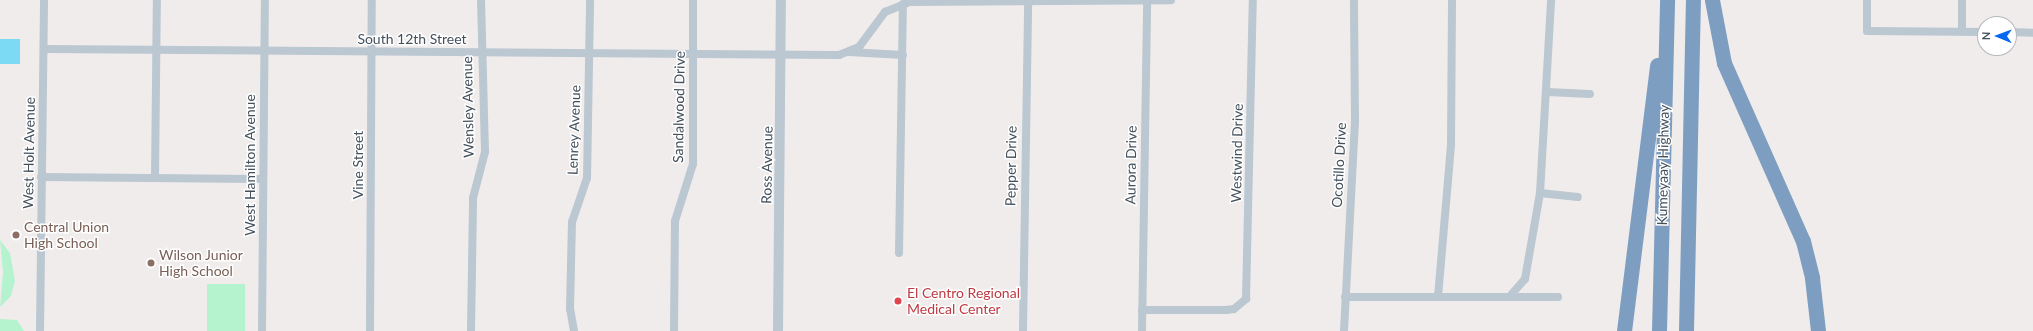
<!DOCTYPE html>
<html>
<head>
<meta charset="utf-8">
<style>
  body { margin:0 }
  #map { position:relative; width:2033px; height:331px; overflow:hidden; background:#f0ecec; font-family:Lato,sans-serif }
  div>[style] { position:absolute }
  [style*='--x'] { left:calc(var(--x)*1px); top:calc(var(--y)*1px); width:calc(var(--w)*1px); rotate:calc(var(--a)*1deg) }
  .green>* { inset:0; background:#b5f3ce; transform-origin:0 0 }
  .water>* { inset:0; background:#7ddaf4; transform-origin:0 0 }
  .minor>* { height:8px; margin:-4px; padding:0 4px; transform-origin:4px; border-radius:4px; background:#bbc7d1 }
  .tertiary>* { height:10px; margin:-5px; padding:0 5px; transform-origin:5px; border-radius:5px; background:#bbc7d1 }
  .motorway>* { height:15px; margin:-7.5px; padding:0 7.5px; transform-origin:7.5px; border-radius:7.5px; background:#7e9ec1 }
  .dots>* { width:11px; height:11px; translate:-50% -50%; box-sizing:border-box; border:2px solid #fff; border-radius:50% }
  span { translate:-50% -50%; white-space:nowrap; text-align:center; line-height:1.15; -webkit-text-stroke:3px #fff; paint-order:stroke }
  .street-label { font-size:14px; color:#43505c }
  .education-label { font-size:14px; color:#785e54 }
  .left { translate:0 -50%; text-align:left }
  .health-label { font-size:14px; color:#be3a42 }
  .north { position:absolute; left:1977px; top:16px; width:40px; height:40px; box-sizing:border-box; background:#fff; border:1px solid #b4b9be; border-radius:50%; rotate:271deg; font-size:11px; font-weight:700; line-height:16px; text-align:center; color:#43505c }
  .north::after { content:''; display:block; margin:auto; width:14px; height:18px; background:#0769ef; clip-path:polygon(50% 0,100% 100%,50% 72%,0 100%) }
</style>
</head>
<body>
<div id="map">
  <div class="green">
    <i style="clip-path:polygon(0 240px,10px 253px,15px 281px,11px 296px,0 307px,3px 272px)"></i>
    <i style="left:207px;top:284px;width:38px;height:47px"></i>
    <i style="clip-path:polygon(0 319px,17px 320px,24px 331px,0 331px)"></i>
  </div>
  <div class="water">
    <i style="left:0;top:39px;width:20px;height:25px"></i>
  </div>
  <div class="minor">
    <i style="--x:1867;--y:0;--w:31;--a:90"></i>
    <i style="--x:1867;--y:31;--w:118;--a:0.5"></i>
    <i style="--x:1962;--y:31;--w:31;--a:-90"></i>
    <i style="--x:2009;--y:32;--w:24;--a:2"></i>
    <i style="--x:44;--y:49;--w:795;--a:0.43"></i>
    <i style="--x:839;--y:55;--w:22;--a:-22"></i>
    <i style="--x:859;--y:47;--w:44;--a:-53.4"></i>
    <i style="--x:885;--y:12;--w:27;--a:-22"></i>
    <i style="--x:910;--y:2;--w:261;--a:-0.4"></i>
    <i style="--x:849;--y:52;--w:54;--a:3.2"></i>
    <i style="--x:1547;--y:92;--w:43;--a:2.7"></i>
    <i style="--x:41;--y:177;--w:222;--a:0.5"></i>
    <i style="--x:155;--y:178;--w:178;--a:-89.4"></i>
    <i style="--x:1540;--y:193;--w:38;--a:6"></i>
    <i style="--x:899;--y:253;--w:249;--a:-89.1"></i>
    <i style="--x:1511;--y:295;--w:21;--a:-49"></i>
    <i style="--x:1525;--y:279;--w:87;--a:-80.1"></i>
    <i style="--x:1540;--y:193;--w:193;--a:-86.7"></i>
    <i style="--x:1345;--y:297;--w:213;--a:0"></i>
    <i style="--x:1438;--y:297;--w:153;--a:-85.1"></i>
    <i style="--x:1451;--y:145;--w:145;--a:-89.6"></i>
    <i style="--x:1142;--y:310;--w:84;--a:0"></i>
    <i style="--x:1226;--y:310;--w:8;--a:-7"></i>
    <i style="--x:1234;--y:309;--w:16;--a:-40"></i>
    <i style="--x:1246;--y:299;--w:299;--a:-88.7"></i>
    <i style="--x:40;--y:331;--w:331;--a:-89.3"></i>
    <i style="--x:262;--y:331;--w:331;--a:-89.5"></i>
    <i style="--x:370;--y:331;--w:331;--a:-89.7"></i>
    <i style="--x:471;--y:331;--w:133;--a:-89.1"></i>
    <i style="--x:473;--y:198;--w:48;--a:-75.4"></i>
    <i style="--x:485;--y:152;--w:152;--a:-91.5"></i>
    <i style="--x:574;--y:331;--w:22;--a:-100"></i>
    <i style="--x:570;--y:309;--w:87;--a:-88.7"></i>
    <i style="--x:572;--y:222;--w:46;--a:-71.2"></i>
    <i style="--x:587;--y:178;--w:178;--a:-89"></i>
    <i style="--x:674;--y:331;--w:110;--a:-89.5"></i>
    <i style="--x:675;--y:221;--w:60;--a:-72.5"></i>
    <i style="--x:693;--y:164;--w:164;--a:-90"></i>
    <i style="--x:1023;--y:331;--w:330;--a:-89.1"></i>
    <i style="--x:1142;--y:331;--w:331;--a:-89.1"></i>
    <i style="--x:1344;--y:331;--w:210;--a:-87"></i>
    <i style="--x:1355;--y:121;--w:121;--a:-90.5"></i>
  </div>
  <div class="tertiary">
    <i style="--x:778;--y:331;--w:331;--a:-89.5"></i>
  </div>
  <div class="motorway">
    <i style="--x:1712;--y:0;--w:64;--a:79.2"></i>
    <i style="--x:1724;--y:63;--w:195;--a:66.1"></i>
    <i style="--x:1803;--y:241;--w:38;--a:76"></i>
    <i style="--x:1812;--y:278;--w:53;--a:83.5"></i>
    <i style="--x:1624;--y:331;--w:268;--a:-82.9"></i>
    <i style="--x:1659;--y:331;--w:331;--a:-88.6"></i>
    <i style="--x:1686;--y:331;--w:331;--a:-88.8"></i>
  </div>
  <div class="dots">
    <i style="left:16px;top:235px;background:#8d6e63"></i>
    <i style="left:151px;top:263px;background:#8d6e63"></i>
    <i style="left:898px;top:301px;background:#e0444e"></i>
  </div>
  <div class="street-label">
    <span style="left:412px;top:39px">South 12th Street</span>
    <span style="left:468px;top:107px;rotate:-91deg">Wensley Avenue</span>
    <span style="left:679px;top:107px;rotate:-89deg">Sandalwood Drive</span>
    <span style="left:574px;top:130px;rotate:-88deg">Lenrey Avenue</span>
    <span style="left:29px;top:153px;rotate:-89deg">West Holt Avenue</span>
    <span style="left:1237px;top:153px;rotate:-89deg">Westwind Drive</span>
    <span style="left:250px;top:165px;rotate:-90deg">West Hamilton Avenue</span>
    <span style="left:358px;top:165px;rotate:-90deg">Vine Street</span>
    <span style="left:767px;top:165px;rotate:-89deg">Ross Avenue</span>
    <span style="left:1131px;top:165px;rotate:-89deg">Aurora Drive</span>
    <span style="left:1339px;top:165px;rotate:-87deg">Ocotillo Drive</span>
    <span style="left:1663px;top:165px;rotate:-89deg">Kumeyaay Highway</span>
    <span style="left:1011px;top:166px;rotate:-89deg">Pepper Drive</span>
  </div>
  <div class="education-label">
    <span class="left" style="left:24px;top:235px">Central Union<br>High School</span>
    <span class="left" style="left:159px;top:263px">Wilson Junior<br>High School</span>
  </div>
  <div class="health-label">
    <span class="left" style="left:907px;top:301px">El Centro Regional<br>Medical Center</span>
  </div>
  <div class="north">N</div>
</div>
</body>
</html>
